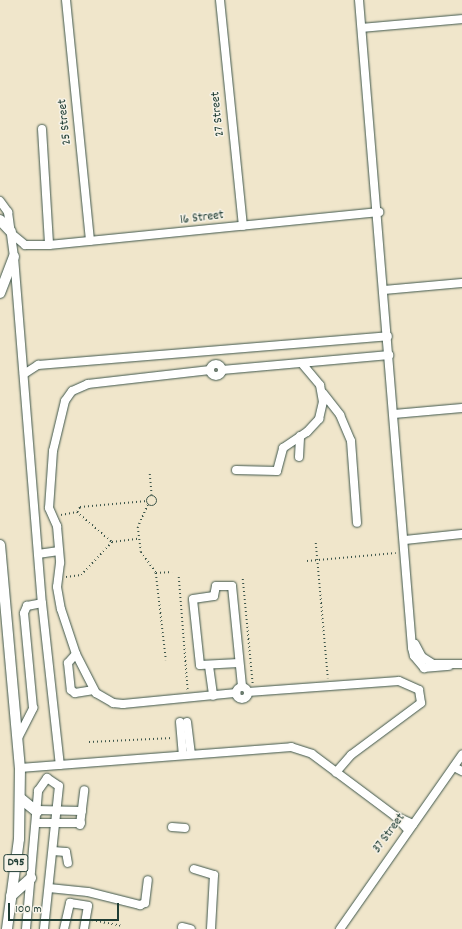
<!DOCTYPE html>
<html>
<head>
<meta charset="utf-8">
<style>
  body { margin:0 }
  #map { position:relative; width:462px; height:929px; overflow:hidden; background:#f0e6cb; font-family:Dekko,sans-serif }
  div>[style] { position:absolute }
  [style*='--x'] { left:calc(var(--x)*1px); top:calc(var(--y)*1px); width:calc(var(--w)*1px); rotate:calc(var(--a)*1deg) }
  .path>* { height:1.5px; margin-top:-0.75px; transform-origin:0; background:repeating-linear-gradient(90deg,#3e564b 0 1px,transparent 0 4px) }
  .path>.ring { margin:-0.75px; padding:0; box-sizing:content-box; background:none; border:1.5px solid #3e564b; border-radius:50% }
  .roads { filter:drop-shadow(0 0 1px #3e564b) drop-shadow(0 0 1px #3e564b) }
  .minor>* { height:8px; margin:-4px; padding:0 4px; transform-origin:4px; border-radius:4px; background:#fff }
  .minor>.ring { margin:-4px; padding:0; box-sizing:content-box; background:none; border:8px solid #fff; border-radius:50% }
  .major>* { height:10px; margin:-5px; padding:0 5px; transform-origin:5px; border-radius:5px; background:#fff }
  span { translate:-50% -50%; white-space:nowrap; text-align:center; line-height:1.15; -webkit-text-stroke:3px #f7f3e8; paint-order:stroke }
  .shield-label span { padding:1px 3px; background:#f7f3e8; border:1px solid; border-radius:3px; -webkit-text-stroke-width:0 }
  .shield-label { font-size:12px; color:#1f3d34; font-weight:700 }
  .street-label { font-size:13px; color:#1f3d34 }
  .scale { position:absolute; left:8px; top:903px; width:111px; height:18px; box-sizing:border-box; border:2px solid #1f3d34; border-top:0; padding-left:5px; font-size:12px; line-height:14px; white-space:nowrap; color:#1f3d34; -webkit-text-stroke:3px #f7f3e8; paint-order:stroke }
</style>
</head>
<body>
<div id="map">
  <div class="path">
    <i style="--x:150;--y:474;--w:21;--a:85"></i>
    <i class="ring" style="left:146.5px;top:495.5px;width:9.5px;height:9.5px"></i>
    <i style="--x:148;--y:505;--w:24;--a:114"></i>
    <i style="--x:138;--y:527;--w:25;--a:83"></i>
    <i style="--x:141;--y:552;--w:26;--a:54"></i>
    <i style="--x:156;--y:573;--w:16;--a:-4"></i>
    <i style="--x:77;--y:512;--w:6;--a:-59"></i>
    <i style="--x:80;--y:507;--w:67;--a:-5.1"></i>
    <i style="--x:61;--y:515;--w:16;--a:-11"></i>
    <i style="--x:77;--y:512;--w:46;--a:40.6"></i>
    <i style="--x:112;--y:542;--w:26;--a:-7"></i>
    <i style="--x:316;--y:543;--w:136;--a:84.9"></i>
    <i style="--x:307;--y:561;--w:89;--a:-5.1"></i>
    <i style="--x:156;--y:573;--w:88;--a:83.4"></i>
    <i style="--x:66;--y:577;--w:15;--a:-8"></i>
    <i style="--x:81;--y:575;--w:45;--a:-46.8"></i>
    <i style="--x:179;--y:577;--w:114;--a:85.5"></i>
    <i style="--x:243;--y:579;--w:106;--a:84.6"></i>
    <i style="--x:89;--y:742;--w:84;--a:-2.7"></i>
    <i style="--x:92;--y:920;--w:31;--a:11"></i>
  </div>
  <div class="roads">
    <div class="minor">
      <i style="--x:66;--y:0;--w:242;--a:84.3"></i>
      <i style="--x:220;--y:0;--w:227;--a:84.2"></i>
      <i style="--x:359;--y:0;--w:650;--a:85.32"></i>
      <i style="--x:412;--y:648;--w:8;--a:76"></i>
      <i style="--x:414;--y:656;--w:16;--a:50"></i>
      <i style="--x:424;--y:668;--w:25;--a:-5"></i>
      <i style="--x:362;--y:28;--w:100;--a:-5.1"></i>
      <i style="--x:42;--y:129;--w:116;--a:86.5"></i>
      <i style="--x:0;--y:201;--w:14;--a:54"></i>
      <i style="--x:8;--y:212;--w:45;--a:82.4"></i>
      <i style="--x:14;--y:257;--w:347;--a:85.4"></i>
      <i style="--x:42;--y:603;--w:163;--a:83.7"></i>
      <i style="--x:12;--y:234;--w:17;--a:40"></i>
      <i style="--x:25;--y:245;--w:24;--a:0"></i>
      <i style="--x:49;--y:245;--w:332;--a:-5.7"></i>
      <i style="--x:384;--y:290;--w:78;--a:-5.1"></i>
      <i class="ring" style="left:210px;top:364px;width:4px;height:4px"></i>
      <i style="--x:210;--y:370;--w:123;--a:173.5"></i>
      <i style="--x:88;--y:384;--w:17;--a:156"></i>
      <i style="--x:72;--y:391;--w:12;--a:125"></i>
      <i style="--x:65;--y:401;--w:51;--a:103.5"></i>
      <i style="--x:53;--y:451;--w:57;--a:94"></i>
      <i style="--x:49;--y:508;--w:20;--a:66"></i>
      <i style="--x:57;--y:526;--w:37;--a:85"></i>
      <i style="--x:60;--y:563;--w:24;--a:97"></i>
      <i style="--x:57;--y:587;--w:22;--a:80"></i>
      <i style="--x:61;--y:609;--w:47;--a:71.6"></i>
      <i style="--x:76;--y:654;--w:44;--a:62.9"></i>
      <i style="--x:96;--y:693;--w:20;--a:30"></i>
      <i style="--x:113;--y:703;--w:10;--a:6"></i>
      <i style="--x:123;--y:704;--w:114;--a:-5.6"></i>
      <i style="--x:222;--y:370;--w:168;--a:-5.1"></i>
      <i style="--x:24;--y:374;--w:17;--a:-33"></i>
      <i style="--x:38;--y:365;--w:351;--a:-4.7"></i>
      <i style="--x:323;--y:393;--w:28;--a:52"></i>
      <i style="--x:340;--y:415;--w:28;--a:67"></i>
      <i style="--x:351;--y:441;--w:82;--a:85.8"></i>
      <i style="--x:394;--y:414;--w:68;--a:-5"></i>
      <i style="--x:299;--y:457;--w:21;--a:-87"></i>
      <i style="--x:236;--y:470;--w:41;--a:1.4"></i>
      <i style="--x:277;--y:471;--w:24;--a:-75"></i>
      <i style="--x:283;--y:448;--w:29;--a:-34"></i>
      <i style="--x:307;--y:432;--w:18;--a:-47"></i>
      <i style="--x:319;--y:419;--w:17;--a:-77"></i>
      <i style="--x:323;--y:402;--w:17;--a:-100"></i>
      <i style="--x:320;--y:385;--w:26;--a:-130"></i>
      <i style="--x:405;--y:540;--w:57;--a:-6"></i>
      <i style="--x:38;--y:554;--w:21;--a:-8"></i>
      <i style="--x:415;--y:644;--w:15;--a:62"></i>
      <i style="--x:422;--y:657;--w:13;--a:32"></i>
      <i style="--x:433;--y:664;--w:29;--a:0"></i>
      <i style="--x:76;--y:654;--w:12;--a:132"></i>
      <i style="--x:68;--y:663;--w:27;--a:84"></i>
      <i style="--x:71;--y:690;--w:5;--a:37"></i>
      <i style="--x:75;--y:693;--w:19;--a:-9"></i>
      <i style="--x:239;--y:663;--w:39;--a:177"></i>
      <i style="--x:200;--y:665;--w:66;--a:-96.1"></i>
      <i style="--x:193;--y:599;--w:21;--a:-8"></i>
      <i style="--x:214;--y:596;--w:10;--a:-79"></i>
      <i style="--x:216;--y:586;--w:16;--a:0"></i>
      <i style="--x:232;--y:586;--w:101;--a:84.3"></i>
      <i style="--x:209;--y:666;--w:30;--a:82"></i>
      <i class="ring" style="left:236px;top:687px;width:4px;height:4px"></i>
      <i style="--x:248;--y:692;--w:151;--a:-4.2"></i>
      <i style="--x:399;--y:681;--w:22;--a:24"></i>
      <i style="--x:419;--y:690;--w:13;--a:81"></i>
      <i style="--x:421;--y:703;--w:87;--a:143.4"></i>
      <i style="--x:351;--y:755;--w:23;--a:131"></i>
      <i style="--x:180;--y:722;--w:33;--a:85"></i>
      <i style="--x:187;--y:722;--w:32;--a:83"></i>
      <i style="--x:18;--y:738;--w:34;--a:-63"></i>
      <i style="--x:33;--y:708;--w:95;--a:-95.4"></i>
      <i style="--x:24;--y:613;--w:8;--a:-67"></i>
      <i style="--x:27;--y:606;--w:15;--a:-11"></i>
      <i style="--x:454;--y:767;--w:9;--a:27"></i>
      <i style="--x:20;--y:768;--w:272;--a:-4.4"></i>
      <i style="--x:291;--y:747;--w:22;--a:18"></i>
      <i style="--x:312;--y:754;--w:104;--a:36.8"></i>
      <i style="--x:395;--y:816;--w:19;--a:47"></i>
      <i style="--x:37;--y:810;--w:45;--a:1.3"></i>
      <i style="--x:395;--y:816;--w:20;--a:24"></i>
      <i style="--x:36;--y:823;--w:45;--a:0"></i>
      <i style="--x:80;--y:825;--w:35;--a:-83"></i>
      <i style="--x:172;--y:827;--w:13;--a:4"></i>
      <i style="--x:53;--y:851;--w:13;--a:4"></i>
      <i style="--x:66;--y:852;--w:11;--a:80"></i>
      <i style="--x:194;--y:869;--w:21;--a:17"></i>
      <i style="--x:214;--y:875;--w:54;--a:93.2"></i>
      <i style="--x:49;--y:888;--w:39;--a:6"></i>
      <i style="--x:88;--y:892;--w:54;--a:14"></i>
      <i style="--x:140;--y:905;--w:5;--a:-22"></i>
      <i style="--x:145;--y:903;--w:23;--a:-83"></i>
      <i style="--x:182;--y:927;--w:9;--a:13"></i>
      <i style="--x:26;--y:929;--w:139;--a:-85"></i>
      <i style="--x:38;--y:791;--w:16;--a:-55"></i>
      <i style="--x:47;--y:778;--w:14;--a:34"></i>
      <i style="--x:59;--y:786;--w:144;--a:96"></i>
      <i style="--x:64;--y:929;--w:27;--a:-77"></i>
      <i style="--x:70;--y:903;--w:18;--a:9"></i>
      <i style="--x:88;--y:906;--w:23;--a:100"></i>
      <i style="--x:340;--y:929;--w:213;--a:-55"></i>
    </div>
    <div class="major">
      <i style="--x:0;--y:220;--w:16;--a:47"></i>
      <i style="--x:0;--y:293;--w:39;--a:-69"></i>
      <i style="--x:0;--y:545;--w:224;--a:84.9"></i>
      <i style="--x:20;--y:768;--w:71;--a:90.8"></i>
      <i style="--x:19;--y:839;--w:91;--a:97.6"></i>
      <i style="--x:20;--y:798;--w:22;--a:39"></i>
      <i style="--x:11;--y:896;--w:27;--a:-42"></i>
    </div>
  </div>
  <div class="shield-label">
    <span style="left:16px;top:863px">D95</span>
  </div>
  <div class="street-label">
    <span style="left:219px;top:114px;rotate:-96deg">27 Street</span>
    <span style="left:66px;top:122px;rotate:-96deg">25 Street</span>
    <span style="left:202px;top:219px;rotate:-7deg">16 Street</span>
    <span style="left:390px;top:834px;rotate:-54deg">37 Street</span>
  </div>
  <div class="scale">100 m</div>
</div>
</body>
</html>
